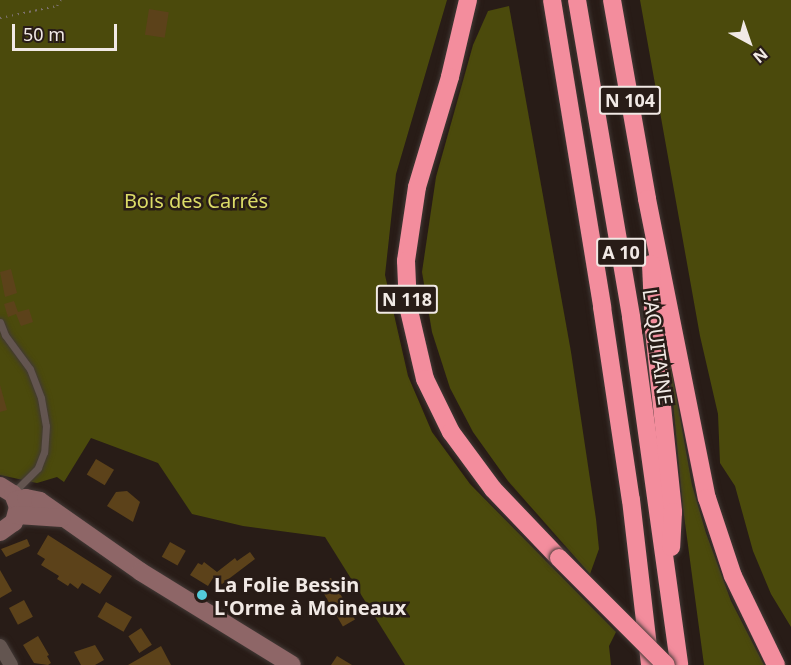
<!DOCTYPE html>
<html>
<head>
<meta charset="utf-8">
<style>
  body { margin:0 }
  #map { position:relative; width:791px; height:665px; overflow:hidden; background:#281c17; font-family:"Noto Sans",sans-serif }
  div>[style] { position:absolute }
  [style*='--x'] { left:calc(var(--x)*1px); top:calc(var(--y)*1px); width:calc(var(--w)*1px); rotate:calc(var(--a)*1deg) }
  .green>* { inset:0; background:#4b4a0c }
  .building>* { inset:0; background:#5c421a; transform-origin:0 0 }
  .path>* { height:2px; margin-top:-1px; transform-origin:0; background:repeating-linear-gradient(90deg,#7c716d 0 1.5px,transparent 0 6px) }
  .roads { filter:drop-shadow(0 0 2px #423936) drop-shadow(0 0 2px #423936) }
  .lane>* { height:7px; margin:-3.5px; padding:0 3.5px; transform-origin:3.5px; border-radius:3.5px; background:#635550 }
  .street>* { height:14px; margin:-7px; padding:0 7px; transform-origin:7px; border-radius:7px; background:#635550 }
  .secondary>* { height:18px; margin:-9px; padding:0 9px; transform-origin:9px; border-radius:9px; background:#8e6667 }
  .highway>* { height:18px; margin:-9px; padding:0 9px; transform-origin:9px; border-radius:9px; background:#f38d9d }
  .bridges { filter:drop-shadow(0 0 2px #423936) drop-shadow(0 0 2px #423936) }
  .highway-bridge>* { height:18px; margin:-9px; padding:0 9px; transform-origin:9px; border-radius:9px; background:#f38d9d }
  .dots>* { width:16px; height:16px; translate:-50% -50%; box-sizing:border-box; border:3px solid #281c17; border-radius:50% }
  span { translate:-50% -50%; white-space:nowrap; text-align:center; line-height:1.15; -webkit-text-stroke:5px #281c17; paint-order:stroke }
  .shield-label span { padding:2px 4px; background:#281c17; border:2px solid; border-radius:4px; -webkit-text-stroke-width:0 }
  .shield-label { font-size:18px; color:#f1e9e5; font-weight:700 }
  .park-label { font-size:20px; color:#dcdc67 }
  .street-label { font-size:20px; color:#f1e9e5 }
  .poi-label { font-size:20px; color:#f1e9e5; font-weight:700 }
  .left { translate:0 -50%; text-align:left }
  .north { position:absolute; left:719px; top:12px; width:60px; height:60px; -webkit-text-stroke:4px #281c17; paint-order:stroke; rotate:140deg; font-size:16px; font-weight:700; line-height:24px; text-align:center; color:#f1e9e5 }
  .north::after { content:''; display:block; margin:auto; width:21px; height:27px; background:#f1e9e5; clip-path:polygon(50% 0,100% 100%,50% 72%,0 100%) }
  .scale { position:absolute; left:12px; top:24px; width:105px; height:27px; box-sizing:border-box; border:3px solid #f1e9e5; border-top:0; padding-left:8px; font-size:18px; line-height:21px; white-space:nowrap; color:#f1e9e5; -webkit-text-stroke:4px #281c17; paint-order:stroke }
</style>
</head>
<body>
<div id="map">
  <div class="green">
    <i style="clip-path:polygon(0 0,447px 0,396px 174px,385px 275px,408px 376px,432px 432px,470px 484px,616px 632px,609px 646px,611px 665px,405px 665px,325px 537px,243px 526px,192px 514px,158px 463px,91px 438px,64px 482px,57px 477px,37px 483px,0 475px)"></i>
    <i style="clip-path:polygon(640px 0,791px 0,791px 627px,771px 594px,753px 551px,735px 486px,720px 463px,718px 414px,700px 336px)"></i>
    <i style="clip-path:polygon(509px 6px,571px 352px,596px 519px,599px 549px,590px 574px,508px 481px,473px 432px,450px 388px,432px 332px,422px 272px,436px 177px,473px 45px,488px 11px)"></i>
    <i style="clip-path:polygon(668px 350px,692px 485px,706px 533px,731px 601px,764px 665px,704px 665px,683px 508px)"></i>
  </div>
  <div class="building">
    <i style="left:149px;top:9px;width:20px;height:26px;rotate:9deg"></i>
    <i style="clip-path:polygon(11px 269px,17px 293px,5px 297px,0 272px)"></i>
    <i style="clip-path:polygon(14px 301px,18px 312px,29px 309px,33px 322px,21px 326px,16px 314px,8px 317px,4px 304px)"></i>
    <i style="clip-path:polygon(0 385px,7px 410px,0 412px)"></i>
    <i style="left:96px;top:459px;width:21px;height:18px;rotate:31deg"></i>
    <i style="clip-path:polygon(127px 491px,140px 502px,133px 522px,107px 506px,116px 492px)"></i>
    <i style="clip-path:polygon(48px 535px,112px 576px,100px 594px,82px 583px,78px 589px,70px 583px,68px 586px,57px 579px,59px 576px,41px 565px,45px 559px,37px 554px)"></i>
    <i style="clip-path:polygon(27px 539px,30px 546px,6px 557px,1px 549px)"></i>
    <i style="left:170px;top:542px;width:18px;height:17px;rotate:29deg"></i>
    <i style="clip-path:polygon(250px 552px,255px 559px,222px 584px,213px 578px,208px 586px,190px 575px,198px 563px,202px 565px,204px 562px,217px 572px,235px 558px,237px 561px)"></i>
    <i style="clip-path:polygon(0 570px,12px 591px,0 598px)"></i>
    <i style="left:331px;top:578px;width:48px;height:14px;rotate:60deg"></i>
    <i style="left:24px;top:600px;width:19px;height:17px;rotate:62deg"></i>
    <i style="left:106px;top:602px;width:30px;height:17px;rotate:30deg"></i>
    <i style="left:141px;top:628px;width:20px;height:15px;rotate:57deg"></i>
    <i style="clip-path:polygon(38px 636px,49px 655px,47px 656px,51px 663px,48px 665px,34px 663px,23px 645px)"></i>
    <i style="clip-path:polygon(95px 645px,104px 660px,95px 665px,81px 665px,74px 652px)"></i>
    <i style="clip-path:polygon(161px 646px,171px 665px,128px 665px)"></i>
    <i style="clip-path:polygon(337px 656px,352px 665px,331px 665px)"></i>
  </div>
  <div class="path">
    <i style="--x:0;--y:18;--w:58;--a:-11.9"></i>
    <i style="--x:57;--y:6;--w:7;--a:-56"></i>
  </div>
  <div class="roads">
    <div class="lane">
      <i style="--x:0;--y:322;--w:14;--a:69"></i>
      <i style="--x:5;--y:335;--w:42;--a:53.7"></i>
      <i style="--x:30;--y:369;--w:31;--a:69"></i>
      <i style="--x:41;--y:398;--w:28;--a:80"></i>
      <i style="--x:46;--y:426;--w:26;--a:94"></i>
      <i style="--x:44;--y:452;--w:17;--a:111"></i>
      <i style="--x:38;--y:468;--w:34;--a:135"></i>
    </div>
    <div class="street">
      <i style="--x:0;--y:646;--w:22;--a:60"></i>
    </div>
    <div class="secondary">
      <i style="--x:0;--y:486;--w:15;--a:32"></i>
      <i style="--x:13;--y:494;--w:14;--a:69"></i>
      <i style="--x:18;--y:507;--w:16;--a:105"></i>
      <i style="--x:14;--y:522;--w:17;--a:144"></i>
      <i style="--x:16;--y:500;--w:10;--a:-11"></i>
      <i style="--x:26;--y:498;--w:14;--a:12"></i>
      <i style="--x:40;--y:501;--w:123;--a:35.1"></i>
      <i style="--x:141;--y:572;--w:177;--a:31.6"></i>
      <i style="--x:17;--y:515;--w:45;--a:3.8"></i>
    </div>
    <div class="highway">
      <i style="--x:468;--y:0;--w:79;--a:103.2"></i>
      <i style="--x:450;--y:77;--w:115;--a:106.7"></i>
      <i style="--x:417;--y:187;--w:75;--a:98.5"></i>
      <i style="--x:406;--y:261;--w:45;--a:87.5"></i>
      <i style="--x:408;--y:306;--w:75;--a:76.9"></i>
      <i style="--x:425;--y:379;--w:59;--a:63.9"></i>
      <i style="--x:451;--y:432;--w:71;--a:53.6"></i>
      <i style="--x:493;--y:489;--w:95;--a:46.3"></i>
      <i style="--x:552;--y:0;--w:311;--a:80.7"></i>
      <i style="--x:602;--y:307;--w:195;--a:81.5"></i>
      <i style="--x:631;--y:500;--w:166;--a:83.4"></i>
      <i style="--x:577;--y:0;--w:322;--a:80.3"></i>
      <i style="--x:631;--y:317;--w:351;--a:82.1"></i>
      <i style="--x:612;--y:0;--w:202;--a:80"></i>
      <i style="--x:647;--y:199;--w:305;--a:78.7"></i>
      <i style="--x:707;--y:498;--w:82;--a:71.6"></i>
      <i style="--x:733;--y:576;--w:99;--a:64.2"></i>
      <i style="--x:651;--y:264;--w:66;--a:87.4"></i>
      <i style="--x:654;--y:330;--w:183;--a:84"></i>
      <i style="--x:673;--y:512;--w:35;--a:93"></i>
    </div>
  </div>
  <div class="bridges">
    <div class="highway-bridge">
      <i style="--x:559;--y:558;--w:151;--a:45"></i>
    </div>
  </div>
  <div class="dots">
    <i style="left:202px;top:595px;background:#53cbda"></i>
  </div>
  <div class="shield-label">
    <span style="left:630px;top:100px">N 104</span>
    <span style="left:621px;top:252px">A 10</span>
    <span style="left:407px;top:299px">N 118</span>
  </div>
  <div class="park-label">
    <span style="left:196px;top:200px">Bois des Carrés</span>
  </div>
  <div class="street-label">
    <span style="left:658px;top:347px;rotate:82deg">L'AQUITAINE</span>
  </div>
  <div class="poi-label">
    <span class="left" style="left:214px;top:596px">La Folie Bessin<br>L'Orme à Moineaux</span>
  </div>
  <div class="north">N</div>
  <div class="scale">50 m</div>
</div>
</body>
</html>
